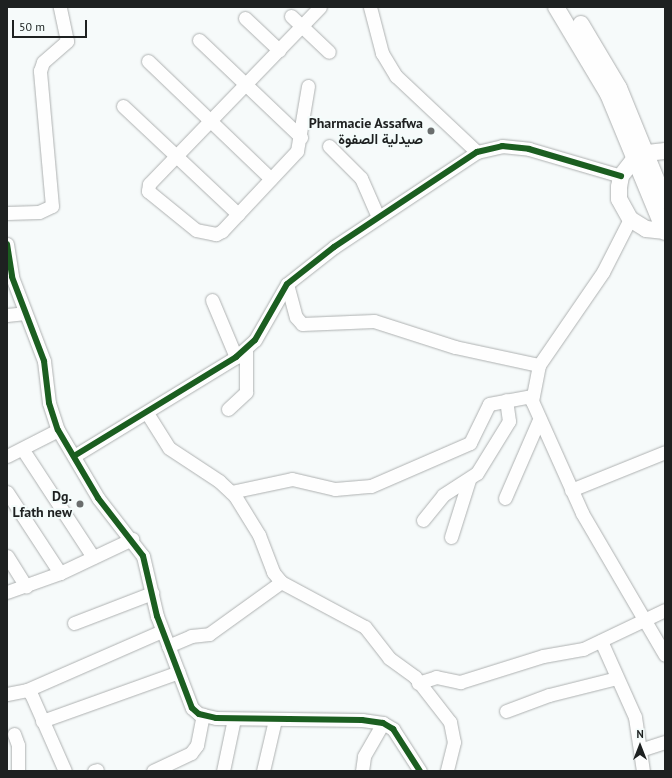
<!DOCTYPE html>
<html>
<head>
<meta charset="utf-8">
<style>
  body { margin:0 }
  #map { position:relative; width:672px; height:778px; overflow:hidden; background:#f6fafa; font-family:"PT Sans",Vazirmatn,sans-serif }
  div>[style] { position:absolute }
  [style*='--x'] { left:calc(var(--x)*1px); top:calc(var(--y)*1px); width:calc(var(--w)*1px); rotate:calc(var(--a)*1deg) }
  .roads { filter:drop-shadow(0 0 1px #aeb1b1) drop-shadow(0 0 1px #aeb1b1) }
  .minor>* { height:13px; margin:-6.5px; padding:0 6.5px; transform-origin:6.5px; border-radius:6.5px; background:#fefefe }
  .major>* { height:16px; margin:-8px; padding:0 8px; transform-origin:8px; border-radius:8px; background:#fefefe }
  .cycleway>* { height:6px; margin:-3px; padding:0 3px; transform-origin:3px; border-radius:3px; background:#1b5e20 }
  .dots>* { width:11px; height:11px; translate:-50% -50%; box-sizing:border-box; border:2px solid #f4fcfb; border-radius:50% }
  span { translate:-50% -50%; white-space:nowrap; text-align:center; line-height:1.15; -webkit-text-stroke:4px #f4fcfb; paint-order:stroke }
  .poi-label { font-size:14px; color:#1e2121; font-weight:700 }
  .right { translate:-100% -50%; text-align:right }
  .frame { position:absolute; inset:0; border:8px solid #1e2121; pointer-events:none }
  .north { position:absolute; left:620px; top:726px; width:40px; height:40px; -webkit-text-stroke:3px #f4fcfb; paint-order:stroke; rotate:0deg; font-size:11px; font-weight:700; line-height:16px; text-align:center; color:#1e2121 }
  .north::after { content:''; display:block; margin:auto; width:14px; height:18px; background:#1e2121; clip-path:polygon(50% 0,100% 100%,50% 72%,0 100%) }
  .scale { position:absolute; left:12px; top:20px; width:75px; height:18px; box-sizing:border-box; border:2px solid #1e2121; border-top:0; padding-left:5px; font-size:12px; line-height:14px; white-space:nowrap; color:#1e2121; -webkit-text-stroke:3px #f4fcfb; paint-order:stroke }
</style>
</head>
<body>
<div id="map">
  <div class="roads">
    <div class="minor">
      <i style="--x:370;--y:7;--w:48;--a:75.4"></i>
      <i style="--x:382;--y:53;--w:27;--a:59"></i>
      <i style="--x:396;--y:76;--w:111;--a:43.2"></i>
      <i style="--x:291;--y:16;--w:52;--a:43.5"></i>
      <i style="--x:245;--y:18;--w:47;--a:43.3"></i>
      <i style="--x:199;--y:40;--w:141;--a:43.6"></i>
      <i style="--x:148;--y:61;--w:170;--a:43.8"></i>
      <i style="--x:308;--y:86;--w:66;--a:99.6"></i>
      <i style="--x:297;--y:151;--w:110;--a:133.2"></i>
      <i style="--x:222;--y:231;--w:7;--a:153"></i>
      <i style="--x:216;--y:234;--w:20;--a:-169"></i>
      <i style="--x:196;--y:230;--w:62;--a:-140.9"></i>
      <i style="--x:148;--y:191;--w:7;--a:-82"></i>
      <i style="--x:149;--y:184;--w:246;--a:-46"></i>
      <i style="--x:123;--y:106;--w:158;--a:43.2"></i>
      <i style="--x:329;--y:146;--w:45;--a:45"></i>
      <i style="--x:361;--y:178;--w:43;--a:66.4"></i>
      <i style="--x:7;--y:213;--w:32;--a:-2"></i>
      <i style="--x:39;--y:212;--w:14;--a:-25"></i>
      <i style="--x:52;--y:206;--w:136;--a:-95.1"></i>
      <i style="--x:40;--y:71;--w:9;--a:-72"></i>
      <i style="--x:43;--y:62;--w:32;--a:-41"></i>
      <i style="--x:67;--y:41;--w:35;--a:-102"></i>
      <i style="--x:630;--y:219;--w:59;--a:117"></i>
      <i style="--x:603;--y:272;--w:113;--a:124.5"></i>
      <i style="--x:539;--y:365;--w:37;--a:101"></i>
      <i style="--x:532;--y:401;--w:123;--a:65.9"></i>
      <i style="--x:582;--y:513;--w:164;--a:59.7"></i>
      <i style="--x:7;--y:244;--w:33;--a:81"></i>
      <i style="--x:12;--y:277;--w:90;--a:69.1"></i>
      <i style="--x:44;--y:361;--w:42;--a:83.2"></i>
      <i style="--x:49;--y:403;--w:28;--a:72"></i>
      <i style="--x:58;--y:430;--w:79;--a:59.5"></i>
      <i style="--x:98;--y:498;--w:73;--a:52.2"></i>
      <i style="--x:143;--y:556;--w:62;--a:76.9"></i>
      <i style="--x:157;--y:616;--w:98;--a:69.2"></i>
      <i style="--x:192;--y:708;--w:9;--a:41"></i>
      <i style="--x:199;--y:714;--w:17;--a:13"></i>
      <i style="--x:216;--y:718;--w:146;--a:0.8"></i>
      <i style="--x:362;--y:720;--w:21;--a:8"></i>
      <i style="--x:383;--y:723;--w:12;--a:31"></i>
      <i style="--x:393;--y:729;--w:50;--a:57.3"></i>
      <i style="--x:287;--y:284;--w:34;--a:75"></i>
      <i style="--x:296;--y:317;--w:9;--a:49"></i>
      <i style="--x:302;--y:324;--w:72;--a:-2.4"></i>
      <i style="--x:374;--y:321;--w:85;--a:17.8"></i>
      <i style="--x:455;--y:347;--w:86;--a:12.1"></i>
      <i style="--x:212;--y:300;--w:62;--a:67.2"></i>
      <i style="--x:7;--y:315;--w:18;--a:-6"></i>
      <i style="--x:228;--y:409;--w:25;--a:-43"></i>
      <i style="--x:246;--y:392;--w:43;--a:-90"></i>
      <i style="--x:147;--y:413;--w:41;--a:57.8"></i>
      <i style="--x:169;--y:448;--w:60;--a:33.4"></i>
      <i style="--x:219;--y:481;--w:22;--a:43"></i>
      <i style="--x:235;--y:496;--w:46;--a:58.4"></i>
      <i style="--x:259;--y:535;--w:40;--a:69"></i>
      <i style="--x:273;--y:572;--w:13;--a:51"></i>
      <i style="--x:281;--y:582;--w:95;--a:28.2"></i>
      <i style="--x:365;--y:627;--w:39;--a:52"></i>
      <i style="--x:389;--y:658;--w:32;--a:36"></i>
      <i style="--x:415;--y:677;--w:57;--a:52.1"></i>
      <i style="--x:450;--y:722;--w:20;--a:79"></i>
      <i style="--x:454;--y:742;--w:30;--a:104"></i>
      <i style="--x:23;--y:450;--w:128;--a:56.8"></i>
      <i style="--x:7;--y:456;--w:57;--a:-27"></i>
      <i style="--x:74;--y:456;--w:190;--a:-31.4"></i>
      <i style="--x:236;--y:357;--w:25;--a:-42"></i>
      <i style="--x:255;--y:340;--w:64;--a:-60.3"></i>
      <i style="--x:287;--y:284;--w:60;--a:-38.2"></i>
      <i style="--x:334;--y:247;--w:172;--a:-33.6"></i>
      <i style="--x:477;--y:152;--w:26;--a:-13"></i>
      <i style="--x:502;--y:146;--w:27;--a:6"></i>
      <i style="--x:529;--y:149;--w:96;--a:16.4"></i>
      <i style="--x:571;--y:490;--w:101;--a:-22"></i>
      <i style="--x:7;--y:492;--w:97;--a:56.8"></i>
      <i style="--x:231;--y:492;--w:62;--a:-12"></i>
      <i style="--x:292;--y:479;--w:44;--a:13.1"></i>
      <i style="--x:335;--y:489;--w:36;--a:-5"></i>
      <i style="--x:371;--y:486;--w:108;--a:-23.5"></i>
      <i style="--x:470;--y:443;--w:43;--a:-64"></i>
      <i style="--x:489;--y:404;--w:44;--a:-10.5"></i>
      <i style="--x:505;--y:498;--w:83;--a:-66.5"></i>
      <i style="--x:423;--y:520;--w:32;--a:-51"></i>
      <i style="--x:443;--y:495;--w:40;--a:-32.9"></i>
      <i style="--x:477;--y:473;--w:61;--a:-58.4"></i>
      <i style="--x:509;--y:421;--w:21;--a:-98"></i>
      <i style="--x:451;--y:537;--w:60;--a:-72.5"></i>
      <i style="--x:7;--y:556;--w:36;--a:58"></i>
      <i style="--x:7;--y:592;--w:56;--a:-19.7"></i>
      <i style="--x:60;--y:573;--w:80;--a:-25.3"></i>
      <i style="--x:74;--y:623;--w:84;--a:-21"></i>
      <i style="--x:601;--y:641;--w:83;--a:65.9"></i>
      <i style="--x:635;--y:717;--w:55;--a:81.6"></i>
      <i style="--x:168;--y:646;--w:25;--a:-23"></i>
      <i style="--x:191;--y:636;--w:18;--a:-6"></i>
      <i style="--x:209;--y:634;--w:89;--a:-35.8"></i>
      <i style="--x:418;--y:683;--w:19;--a:-18"></i>
      <i style="--x:436;--y:677;--w:25;--a:12"></i>
      <i style="--x:460;--y:682;--w:87;--a:-17.4"></i>
      <i style="--x:543;--y:656;--w:41;--a:-9.9"></i>
      <i style="--x:583;--y:649;--w:91;--a:-25.4"></i>
      <i style="--x:27;--y:690;--w:147;--a:-23.6"></i>
      <i style="--x:7;--y:694;--w:20;--a:-11"></i>
      <i style="--x:27;--y:690;--w:6;--a:45"></i>
      <i style="--x:31;--y:694;--w:84;--a:66.2"></i>
      <i style="--x:506;--y:711;--w:46;--a:-20.4"></i>
      <i style="--x:549;--y:695;--w:70;--a:-14"></i>
      <i style="--x:42;--y:721;--w:145;--a:-19.7"></i>
      <i style="--x:14;--y:734;--w:12;--a:70"></i>
      <i style="--x:18;--y:745;--w:26;--a:90"></i>
      <i style="--x:640;--y:750;--w:26;--a:-18"></i>
      <i style="--x:94;--y:771;--w:3;--a:-18"></i>
      <i style="--x:153;--y:771;--w:42;--a:-25.3"></i>
      <i style="--x:191;--y:753;--w:10;--a:-53"></i>
      <i style="--x:197;--y:745;--w:31;--a:-79"></i>
      <i style="--x:223;--y:771;--w:53;--a:-78.1"></i>
      <i style="--x:263;--y:771;--w:52;--a:-76.8"></i>
      <i style="--x:362;--y:771;--w:15;--a:-82"></i>
      <i style="--x:364;--y:756;--w:38;--a:-60"></i>
    </div>
    <div class="major">
      <i style="--x:556;--y:7;--w:101;--a:59.1"></i>
      <i style="--x:608;--y:94;--w:149;--a:67.6"></i>
      <i style="--x:581;--y:24;--w:74;--a:59.3"></i>
      <i style="--x:619;--y:88;--w:122;--a:67.8"></i>
      <i style="--x:665;--y:151;--w:20;--a:174"></i>
      <i style="--x:645;--y:153;--w:11;--a:153"></i>
      <i style="--x:635;--y:158;--w:23;--a:128"></i>
      <i style="--x:621;--y:176;--w:11;--a:100"></i>
      <i style="--x:619;--y:187;--w:12;--a:90"></i>
      <i style="--x:619;--y:199;--w:23;--a:61"></i>
      <i style="--x:630;--y:219;--w:19;--a:32"></i>
      <i style="--x:646;--y:229;--w:19;--a:6"></i>
    </div>
  </div>
  <div class="cycleway">
    <i style="--x:7;--y:244;--w:33;--a:81"></i>
    <i style="--x:12;--y:277;--w:90;--a:69.1"></i>
    <i style="--x:44;--y:361;--w:42;--a:83.2"></i>
    <i style="--x:49;--y:403;--w:28;--a:72"></i>
    <i style="--x:58;--y:430;--w:79;--a:59.5"></i>
    <i style="--x:98;--y:498;--w:73;--a:52.2"></i>
    <i style="--x:143;--y:556;--w:62;--a:76.9"></i>
    <i style="--x:157;--y:616;--w:98;--a:69.2"></i>
    <i style="--x:192;--y:708;--w:9;--a:41"></i>
    <i style="--x:199;--y:714;--w:17;--a:13"></i>
    <i style="--x:216;--y:718;--w:146;--a:0.8"></i>
    <i style="--x:362;--y:720;--w:21;--a:8"></i>
    <i style="--x:383;--y:723;--w:12;--a:31"></i>
    <i style="--x:393;--y:729;--w:50;--a:57.3"></i>
    <i style="--x:74;--y:456;--w:190;--a:-31.4"></i>
    <i style="--x:236;--y:357;--w:25;--a:-42"></i>
    <i style="--x:255;--y:340;--w:64;--a:-60.3"></i>
    <i style="--x:287;--y:284;--w:60;--a:-38.2"></i>
    <i style="--x:334;--y:247;--w:172;--a:-33.6"></i>
    <i style="--x:477;--y:152;--w:26;--a:-13"></i>
    <i style="--x:502;--y:146;--w:27;--a:6"></i>
    <i style="--x:529;--y:149;--w:96;--a:16.4"></i>
  </div>
  <div class="dots">
    <i style="left:431px;top:131px;background:#6a6d6d"></i>
    <i style="left:80px;top:504px;background:#6a6d6d"></i>
  </div>
  <div class="poi-label">
    <span class="right" style="left:423px;top:131px">Pharmacie Assafwa<br>صيدلية الصفوة</span>
    <span class="right" style="left:72px;top:504px">Dg.<br>Lfath new</span>
  </div>
  <div class="frame"></div>
  <div class="north">N</div>
  <div class="scale">50 m</div>
</div>
</body>
</html>
